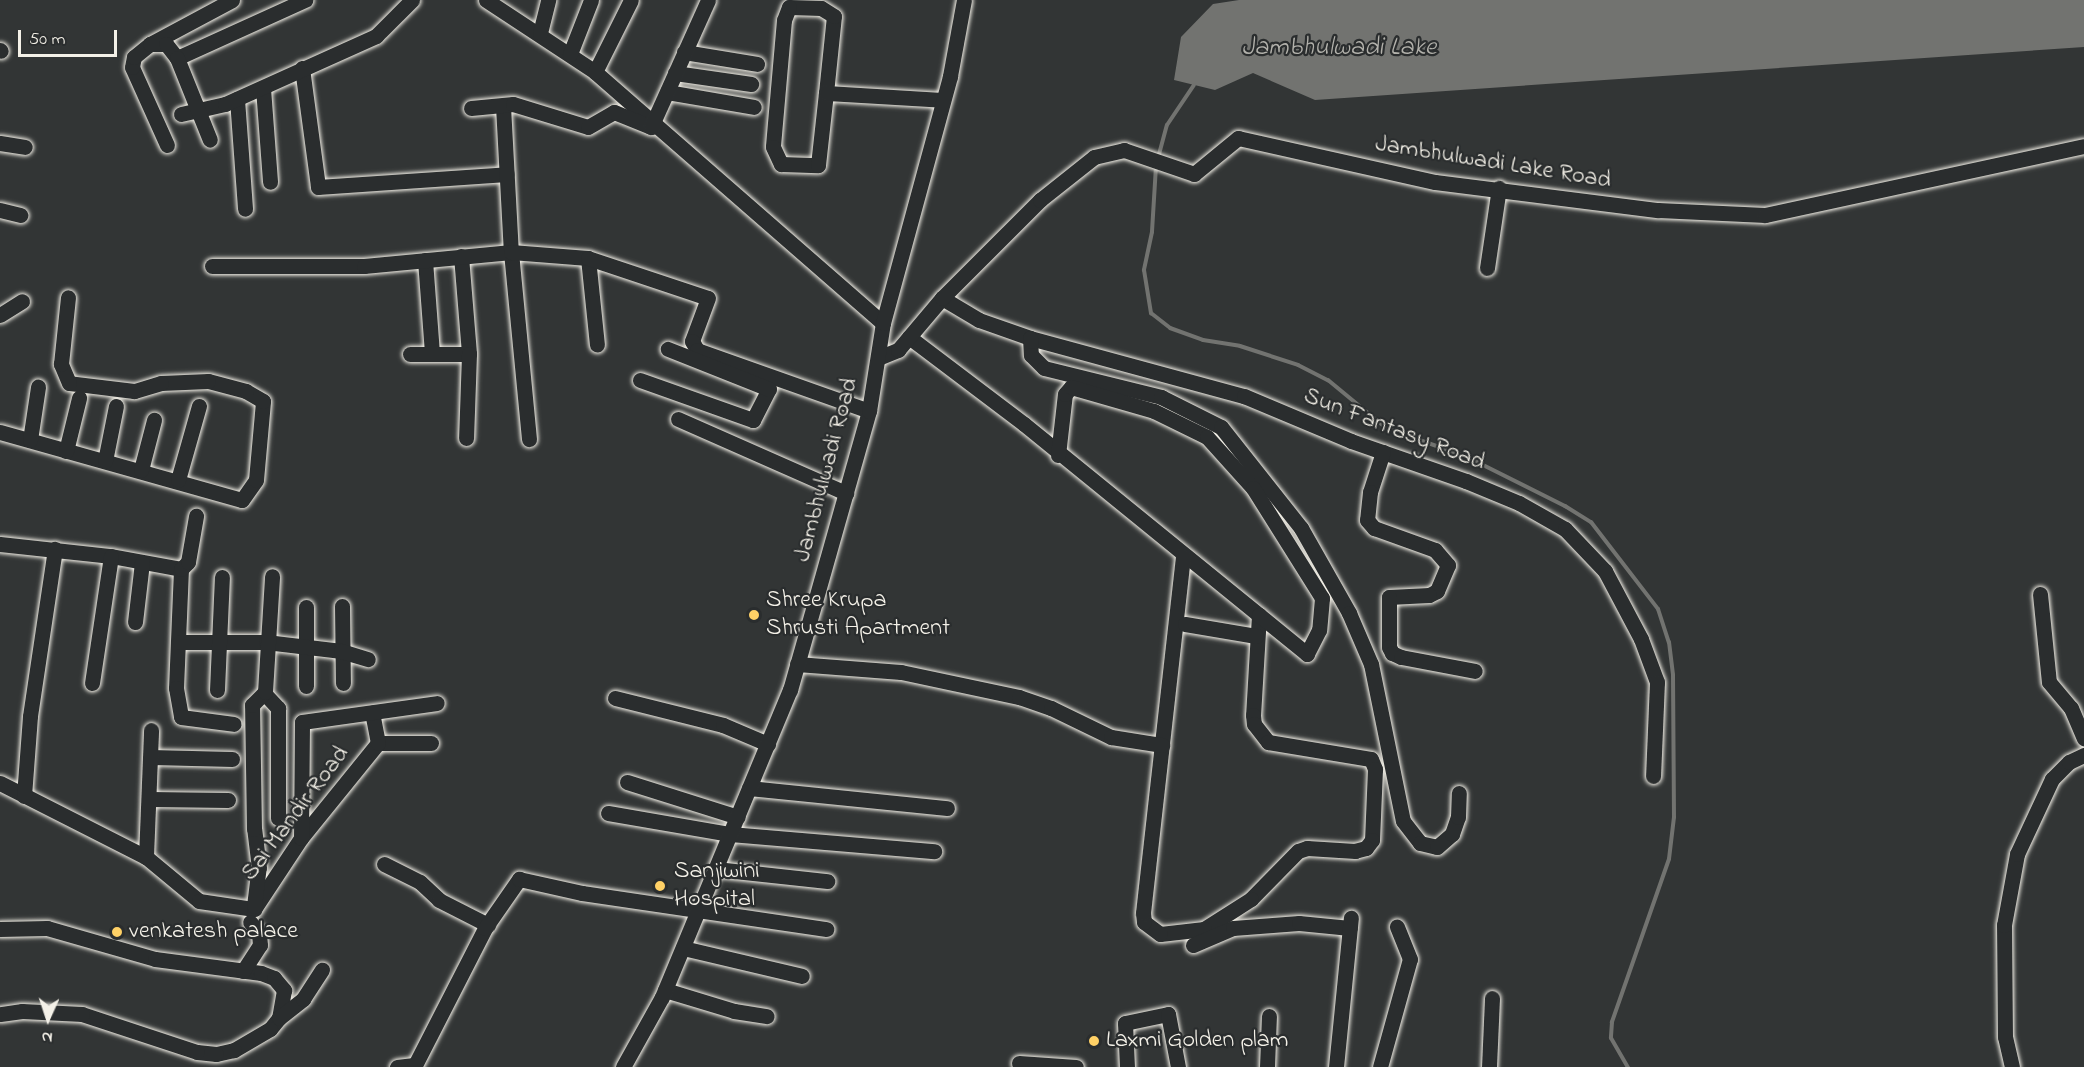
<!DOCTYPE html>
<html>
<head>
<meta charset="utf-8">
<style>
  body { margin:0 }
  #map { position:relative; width:2084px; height:1067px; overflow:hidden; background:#323535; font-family:"Indie Flower",sans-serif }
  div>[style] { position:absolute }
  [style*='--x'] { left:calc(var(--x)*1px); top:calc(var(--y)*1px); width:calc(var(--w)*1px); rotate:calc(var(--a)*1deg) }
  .water>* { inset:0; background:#727370 }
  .stream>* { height:4px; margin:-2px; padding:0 2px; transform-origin:2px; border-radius:2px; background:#727370 }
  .roads { filter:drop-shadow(0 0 2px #f4f1e8) drop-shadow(0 0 2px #f4f1e8) }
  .minor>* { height:15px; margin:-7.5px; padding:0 7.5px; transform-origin:7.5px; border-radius:7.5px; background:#2a2d2e }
  .dots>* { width:16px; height:16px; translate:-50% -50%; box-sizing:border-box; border:3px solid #2a2d2e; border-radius:50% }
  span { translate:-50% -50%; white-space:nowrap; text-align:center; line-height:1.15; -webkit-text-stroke:4.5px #2a2d2e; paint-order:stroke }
  .street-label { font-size:24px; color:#f4f1e8 }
  .poi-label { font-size:24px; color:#f4f1e8 }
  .left { translate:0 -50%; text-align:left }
  .water-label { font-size:26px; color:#b3b2ac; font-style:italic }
  .north { position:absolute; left:18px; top:989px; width:60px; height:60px; -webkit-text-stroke:4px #2a2d2e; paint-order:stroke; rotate:183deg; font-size:16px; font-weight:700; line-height:24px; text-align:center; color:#f4f1e8 }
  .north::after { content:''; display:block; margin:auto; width:21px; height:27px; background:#f4f1e8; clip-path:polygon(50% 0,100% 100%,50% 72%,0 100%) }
  .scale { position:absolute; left:18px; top:30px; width:99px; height:27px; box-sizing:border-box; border:3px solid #f4f1e8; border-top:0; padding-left:8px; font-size:18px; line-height:21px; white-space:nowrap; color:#f4f1e8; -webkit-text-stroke:4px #2a2d2e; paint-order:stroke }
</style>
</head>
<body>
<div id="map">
  <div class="water">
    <i style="clip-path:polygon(1239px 0,2084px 0,2084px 47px,1315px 100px,1253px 73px,1215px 90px,1174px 80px,1181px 37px,1213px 4px)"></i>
  </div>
  <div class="stream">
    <i style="--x:1158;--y:158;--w:34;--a:-75"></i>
    <i style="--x:1167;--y:125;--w:48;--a:-56"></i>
    <i style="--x:1156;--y:166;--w:66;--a:93.5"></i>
    <i style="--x:1152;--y:232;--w:39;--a:102"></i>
    <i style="--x:1144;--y:270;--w:44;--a:80.8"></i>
    <i style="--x:1151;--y:313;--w:24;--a:38"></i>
    <i style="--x:1170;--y:328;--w:35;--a:20"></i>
    <i style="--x:1203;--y:340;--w:37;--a:9"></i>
    <i style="--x:1240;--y:346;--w:61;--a:18.1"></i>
    <i style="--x:1298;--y:365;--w:34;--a:27"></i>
    <i style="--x:1328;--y:380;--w:75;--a:39.6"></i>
    <i style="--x:1386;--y:428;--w:86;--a:19.7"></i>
    <i style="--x:1467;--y:457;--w:110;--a:26.6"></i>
    <i style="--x:1565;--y:506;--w:31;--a:32"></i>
    <i style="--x:1591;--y:522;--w:110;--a:52.4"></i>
    <i style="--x:1658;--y:609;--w:35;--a:72"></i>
    <i style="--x:1669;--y:642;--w:33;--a:83"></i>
    <i style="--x:1673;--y:675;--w:142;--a:89.6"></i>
    <i style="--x:1674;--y:817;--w:42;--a:96.8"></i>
    <i style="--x:1669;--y:859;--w:173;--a:109.3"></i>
    <i style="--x:1612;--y:1022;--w:16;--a:94"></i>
    <i style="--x:1611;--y:1038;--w:34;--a:60"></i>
  </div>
  <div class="roads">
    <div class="minor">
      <i style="--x:486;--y:0;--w:131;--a:33.4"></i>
      <i style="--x:595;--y:72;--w:382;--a:41.1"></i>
      <i style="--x:540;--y:33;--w:34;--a:-76"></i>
      <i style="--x:150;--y:44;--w:93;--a:-28.2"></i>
      <i style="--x:0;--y:50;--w:1;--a:45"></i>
      <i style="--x:684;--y:52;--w:74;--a:9.3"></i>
      <i style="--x:570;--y:54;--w:58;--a:-68.7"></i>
      <i style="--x:177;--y:58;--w:141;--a:-24.4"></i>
      <i style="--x:302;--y:68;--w:120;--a:82.3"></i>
      <i style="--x:318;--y:187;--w:189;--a:-3.9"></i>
      <i style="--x:595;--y:72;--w:80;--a:-63.4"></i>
      <i style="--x:675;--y:73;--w:77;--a:8.2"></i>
      <i style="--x:263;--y:88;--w:94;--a:85.7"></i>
      <i style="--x:667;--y:92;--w:88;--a:9.8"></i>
      <i style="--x:826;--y:93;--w:77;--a:-84.1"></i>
      <i style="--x:834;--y:16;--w:15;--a:-148"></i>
      <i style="--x:821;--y:8;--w:32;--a:-178"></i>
      <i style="--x:789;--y:7;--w:14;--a:111"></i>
      <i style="--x:784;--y:20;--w:127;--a:95"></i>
      <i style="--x:773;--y:147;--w:19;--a:65"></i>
      <i style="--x:781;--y:164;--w:37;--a:2"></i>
      <i style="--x:818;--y:165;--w:72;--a:-83.7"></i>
      <i style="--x:826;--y:93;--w:117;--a:3.4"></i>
      <i style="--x:237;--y:99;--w:110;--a:85.8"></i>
      <i style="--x:503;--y:106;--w:146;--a:86.9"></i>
      <i style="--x:511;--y:252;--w:188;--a:84.5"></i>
      <i style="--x:471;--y:108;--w:42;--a:-5.4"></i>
      <i style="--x:513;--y:104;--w:78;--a:17"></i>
      <i style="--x:588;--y:127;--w:30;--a:-30"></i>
      <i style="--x:614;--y:112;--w:40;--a:22"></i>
      <i style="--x:651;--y:127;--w:139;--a:-65.8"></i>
      <i style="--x:181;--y:114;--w:45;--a:-12.8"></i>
      <i style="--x:225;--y:104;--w:166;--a:-24.2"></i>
      <i style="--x:376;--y:36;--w:51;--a:-45"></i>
      <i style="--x:0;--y:143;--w:25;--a:9"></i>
      <i style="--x:167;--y:145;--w:85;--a:-114.2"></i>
      <i style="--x:132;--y:67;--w:10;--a:-79"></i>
      <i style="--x:134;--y:57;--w:21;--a:-39"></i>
      <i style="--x:150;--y:44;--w:16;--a:0"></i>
      <i style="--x:166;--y:44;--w:18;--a:52"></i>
      <i style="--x:177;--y:58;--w:88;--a:68.1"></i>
      <i style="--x:0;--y:210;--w:21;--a:14"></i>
      <i style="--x:461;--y:256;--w:98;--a:85.3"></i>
      <i style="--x:588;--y:258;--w:87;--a:84.1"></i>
      <i style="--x:425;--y:260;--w:93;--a:85.7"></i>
      <i style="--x:212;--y:266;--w:152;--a:0"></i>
      <i style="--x:364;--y:266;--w:148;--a:-5.4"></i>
      <i style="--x:511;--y:252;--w:77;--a:4.5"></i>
      <i style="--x:588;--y:258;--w:126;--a:18.4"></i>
      <i style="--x:708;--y:298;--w:46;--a:110.4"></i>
      <i style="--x:692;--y:341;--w:10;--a:61"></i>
      <i style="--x:697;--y:350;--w:182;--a:19.5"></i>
      <i style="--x:1487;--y:268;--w:81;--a:-81.5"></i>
      <i style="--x:942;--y:298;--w:43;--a:30.7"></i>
      <i style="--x:979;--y:320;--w:54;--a:19.4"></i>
      <i style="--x:1030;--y:338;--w:222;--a:15.2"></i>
      <i style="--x:1244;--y:396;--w:116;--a:22.8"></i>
      <i style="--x:1351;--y:441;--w:122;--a:19.2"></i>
      <i style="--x:1466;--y:481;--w:57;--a:22.5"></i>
      <i style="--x:1519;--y:503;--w:53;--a:29.5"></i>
      <i style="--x:1565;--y:529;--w:58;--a:46.4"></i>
      <i style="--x:1605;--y:571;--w:77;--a:62.1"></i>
      <i style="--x:1641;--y:639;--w:46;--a:69.6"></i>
      <i style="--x:1657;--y:682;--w:94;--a:92.4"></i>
      <i style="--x:0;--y:315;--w:26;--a:-32"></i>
      <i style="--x:909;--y:337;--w:144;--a:37.1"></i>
      <i style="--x:1024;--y:424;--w:303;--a:39.1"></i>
      <i style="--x:1259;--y:615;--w:100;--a:93.4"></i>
      <i style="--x:1253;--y:715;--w:9;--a:84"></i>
      <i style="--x:1254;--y:724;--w:23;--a:52"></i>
      <i style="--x:1268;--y:742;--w:104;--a:9.4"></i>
      <i style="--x:1371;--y:759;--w:11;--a:68"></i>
      <i style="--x:1375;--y:769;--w:71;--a:92.4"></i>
      <i style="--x:1372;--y:840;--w:10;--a:127"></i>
      <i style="--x:1366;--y:848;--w:11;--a:165"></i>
      <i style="--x:1355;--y:851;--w:48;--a:-176.4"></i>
      <i style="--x:1307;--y:848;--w:9;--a:162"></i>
      <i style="--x:1298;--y:851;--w:67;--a:134.4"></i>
      <i style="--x:1251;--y:899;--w:56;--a:147.4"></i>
      <i style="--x:1204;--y:929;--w:44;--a:173.5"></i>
      <i style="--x:1160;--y:934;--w:20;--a:-143"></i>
      <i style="--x:1144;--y:922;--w:9;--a:-96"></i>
      <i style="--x:1143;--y:913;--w:359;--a:-83.6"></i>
      <i style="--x:1030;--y:338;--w:17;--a:87"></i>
      <i style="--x:1031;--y:355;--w:18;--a:45"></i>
      <i style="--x:1044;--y:368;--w:121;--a:13.9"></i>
      <i style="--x:1161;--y:397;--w:67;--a:26.6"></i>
      <i style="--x:1221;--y:427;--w:129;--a:51.6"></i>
      <i style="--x:1301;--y:528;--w:98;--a:60.5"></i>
      <i style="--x:1349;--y:613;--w:56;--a:66.7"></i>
      <i style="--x:1371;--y:664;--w:160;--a:78.5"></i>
      <i style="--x:1403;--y:821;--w:28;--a:52"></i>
      <i style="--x:1420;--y:843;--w:17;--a:13"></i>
      <i style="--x:1437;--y:847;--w:20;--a:-41"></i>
      <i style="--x:1452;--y:834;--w:18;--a:-71"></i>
      <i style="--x:1458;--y:817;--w:24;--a:-88"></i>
      <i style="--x:410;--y:354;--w:59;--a:0"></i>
      <i style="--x:469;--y:354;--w:84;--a:92"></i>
      <i style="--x:878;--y:358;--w:22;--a:-22"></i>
      <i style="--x:898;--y:350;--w:68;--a:-49.8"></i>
      <i style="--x:942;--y:298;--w:139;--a:-45"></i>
      <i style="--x:1040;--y:200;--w:69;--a:-38.5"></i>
      <i style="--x:1094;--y:157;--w:31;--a:-13"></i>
      <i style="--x:1124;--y:150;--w:74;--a:18.9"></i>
      <i style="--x:1194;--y:174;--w:57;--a:-39.3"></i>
      <i style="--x:1238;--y:138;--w:202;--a:12.6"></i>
      <i style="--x:1435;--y:182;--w:225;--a:7.2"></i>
      <i style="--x:1658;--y:210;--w:107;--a:2.7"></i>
      <i style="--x:1765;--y:215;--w:326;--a:-12.2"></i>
      <i style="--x:640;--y:380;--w:120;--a:19.5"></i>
      <i style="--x:753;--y:420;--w:35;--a:-63"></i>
      <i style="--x:769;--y:389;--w:109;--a:-158.4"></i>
      <i style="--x:678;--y:419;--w:184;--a:23.8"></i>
      <i style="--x:0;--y:432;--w:251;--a:15.7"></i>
      <i style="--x:242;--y:500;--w:24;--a:-55"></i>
      <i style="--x:256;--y:480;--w:79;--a:-84.9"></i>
      <i style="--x:263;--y:401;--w:20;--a:-150"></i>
      <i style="--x:246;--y:391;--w:39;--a:-165"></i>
      <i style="--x:208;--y:381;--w:47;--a:177.6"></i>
      <i style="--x:161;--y:383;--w:28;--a:163"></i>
      <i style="--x:134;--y:391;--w:65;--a:-173"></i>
      <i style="--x:69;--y:383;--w:21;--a:-113"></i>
      <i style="--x:61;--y:364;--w:67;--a:-84"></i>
      <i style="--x:30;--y:440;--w:54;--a:-81.4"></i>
      <i style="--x:66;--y:451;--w:55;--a:-76.2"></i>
      <i style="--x:1383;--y:452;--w:42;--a:108"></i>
      <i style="--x:1370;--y:492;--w:28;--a:96"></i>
      <i style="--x:1367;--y:520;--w:11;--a:49"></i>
      <i style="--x:1374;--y:528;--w:65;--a:19.8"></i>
      <i style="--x:1435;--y:550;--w:20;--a:49"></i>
      <i style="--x:1448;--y:565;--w:28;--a:113"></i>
      <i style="--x:1437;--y:591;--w:9;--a:153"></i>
      <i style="--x:1429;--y:595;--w:40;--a:177.1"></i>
      <i style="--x:1389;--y:597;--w:50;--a:90"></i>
      <i style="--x:1389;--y:647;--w:7;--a:63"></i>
      <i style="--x:1392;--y:653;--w:10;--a:24"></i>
      <i style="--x:1401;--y:657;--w:75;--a:10.7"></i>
      <i style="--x:1058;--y:455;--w:61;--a:-83.5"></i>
      <i style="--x:1065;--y:394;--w:9;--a:-49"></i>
      <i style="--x:1071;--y:387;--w:86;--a:16.1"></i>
      <i style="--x:1154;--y:411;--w:59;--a:26.1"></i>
      <i style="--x:1207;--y:437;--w:69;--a:48"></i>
      <i style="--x:1253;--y:488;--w:130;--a:57.9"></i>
      <i style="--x:1322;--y:598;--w:32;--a:95"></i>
      <i style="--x:1319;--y:630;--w:27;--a:117"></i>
      <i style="--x:1307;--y:654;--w:62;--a:-140.9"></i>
      <i style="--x:105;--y:461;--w:56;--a:-78.7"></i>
      <i style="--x:141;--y:470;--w:52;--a:-75.4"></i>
      <i style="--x:178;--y:480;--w:77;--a:-74.2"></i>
      <i style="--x:0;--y:544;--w:112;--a:6.2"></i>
      <i style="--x:111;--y:556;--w:71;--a:10.5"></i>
      <i style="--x:181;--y:569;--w:119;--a:92.4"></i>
      <i style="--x:176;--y:688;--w:29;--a:80"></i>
      <i style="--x:181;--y:717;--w:53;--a:7.5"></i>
      <i style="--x:181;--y:569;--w:10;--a:-45"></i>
      <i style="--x:188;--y:562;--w:47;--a:-80.1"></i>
      <i style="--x:2040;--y:594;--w:88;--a:84.2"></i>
      <i style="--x:2049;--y:682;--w:34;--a:50"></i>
      <i style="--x:2071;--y:708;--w:33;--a:67"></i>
      <i style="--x:342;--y:606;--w:77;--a:89.3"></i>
      <i style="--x:306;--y:607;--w:79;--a:90"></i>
      <i style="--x:135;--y:622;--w:60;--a:-83.3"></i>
      <i style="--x:1185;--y:624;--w:72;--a:9.6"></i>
      <i style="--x:180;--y:642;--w:86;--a:0"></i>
      <i style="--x:266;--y:642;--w:76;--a:6.8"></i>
      <i style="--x:341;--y:651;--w:28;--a:17"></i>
      <i style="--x:797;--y:664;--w:104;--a:4.4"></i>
      <i style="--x:901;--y:672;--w:121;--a:12"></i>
      <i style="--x:1019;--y:697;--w:34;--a:19"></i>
      <i style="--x:1051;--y:708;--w:67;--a:25.8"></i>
      <i style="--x:1111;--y:737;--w:52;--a:8.9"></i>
      <i style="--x:92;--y:683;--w:128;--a:-81.5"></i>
      <i style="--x:217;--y:690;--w:113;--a:-87.5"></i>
      <i style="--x:264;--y:693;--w:21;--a:47"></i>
      <i style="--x:278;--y:708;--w:110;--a:90"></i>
      <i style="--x:615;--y:698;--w:111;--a:14"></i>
      <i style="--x:723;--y:725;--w:49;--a:22.9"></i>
      <i style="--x:378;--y:743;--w:53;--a:0"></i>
      <i style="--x:151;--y:757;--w:81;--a:1.4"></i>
      <i style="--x:627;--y:782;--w:116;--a:17.5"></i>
      <i style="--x:0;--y:783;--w:164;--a:26.9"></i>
      <i style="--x:146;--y:857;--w:69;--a:39.7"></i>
      <i style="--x:199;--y:901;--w:56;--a:8.3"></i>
      <i style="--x:254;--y:909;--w:85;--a:-56.5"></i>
      <i style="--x:301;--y:838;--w:122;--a:-51"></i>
      <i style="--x:378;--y:743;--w:31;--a:-101"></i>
      <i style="--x:749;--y:788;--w:199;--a:5.8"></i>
      <i style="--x:24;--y:796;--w:80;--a:-85.7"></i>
      <i style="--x:30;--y:716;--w:169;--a:-81.5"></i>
      <i style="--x:150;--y:799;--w:78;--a:0.7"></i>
      <i style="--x:608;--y:813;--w:124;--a:9.8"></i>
      <i style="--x:730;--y:834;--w:205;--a:4.8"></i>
      <i style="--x:301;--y:838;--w:116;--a:-89.5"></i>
      <i style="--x:302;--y:722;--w:136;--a:-8"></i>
      <i style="--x:146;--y:857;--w:127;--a:-87.7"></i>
      <i style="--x:384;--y:864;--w:40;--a:26.6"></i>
      <i style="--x:420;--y:882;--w:26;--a:43"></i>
      <i style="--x:439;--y:900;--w:55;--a:27"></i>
      <i style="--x:716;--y:869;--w:112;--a:6.2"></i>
      <i style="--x:254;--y:906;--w:38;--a:-83"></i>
      <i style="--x:259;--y:868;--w:39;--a:-97"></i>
      <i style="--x:254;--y:829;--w:124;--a:-90.9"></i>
      <i style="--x:252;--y:705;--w:18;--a:-45"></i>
      <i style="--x:265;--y:692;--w:116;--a:-86.5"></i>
      <i style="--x:0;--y:929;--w:47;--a:-1.2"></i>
      <i style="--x:47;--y:928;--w:112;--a:16"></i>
      <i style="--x:155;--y:959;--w:107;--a:7.5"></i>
      <i style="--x:261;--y:973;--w:14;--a:21"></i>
      <i style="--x:274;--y:978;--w:16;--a:50"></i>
      <i style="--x:284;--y:990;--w:28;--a:100"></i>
      <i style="--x:279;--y:1018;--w:14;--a:129"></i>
      <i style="--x:270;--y:1029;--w:42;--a:149.7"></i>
      <i style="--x:234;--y:1050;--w:18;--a:167"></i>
      <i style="--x:216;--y:1054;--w:19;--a:-174"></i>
      <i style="--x:197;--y:1052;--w:121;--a:-161.7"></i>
      <i style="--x:82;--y:1014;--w:60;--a:-177.1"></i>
      <i style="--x:22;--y:1011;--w:22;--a:172"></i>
      <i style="--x:1193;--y:945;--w:43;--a:-23"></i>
      <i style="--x:1233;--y:928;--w:66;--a:-4.3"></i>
      <i style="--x:1299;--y:923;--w:51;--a:5.6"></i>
      <i style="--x:683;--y:948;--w:122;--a:13.2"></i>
      <i style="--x:243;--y:971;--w:31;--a:-57"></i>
      <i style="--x:260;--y:945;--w:12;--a:-95"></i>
      <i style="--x:259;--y:933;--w:14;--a:-129"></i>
      <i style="--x:665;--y:990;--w:72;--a:16.9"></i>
      <i style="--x:734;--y:1011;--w:33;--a:9"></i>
      <i style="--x:279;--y:1018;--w:31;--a:-38"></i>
      <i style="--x:303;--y:999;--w:35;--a:-57"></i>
      <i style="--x:1019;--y:1063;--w:57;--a:4"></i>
      <i style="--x:397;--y:1067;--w:17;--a:-7"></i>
      <i style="--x:414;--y:1067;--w:156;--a:-62.9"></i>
      <i style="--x:485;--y:928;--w:60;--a:-55.2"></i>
      <i style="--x:519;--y:879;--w:65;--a:12.5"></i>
      <i style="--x:582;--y:893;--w:247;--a:8.4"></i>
      <i style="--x:623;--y:1067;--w:80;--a:-60.9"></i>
      <i style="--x:662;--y:997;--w:333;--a:-67.4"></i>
      <i style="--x:790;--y:690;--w:290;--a:-74.2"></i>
      <i style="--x:869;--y:411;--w:89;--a:-81"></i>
      <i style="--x:883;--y:323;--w:256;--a:-74.8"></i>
      <i style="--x:950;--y:76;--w:77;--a:-79.6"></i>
      <i style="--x:1127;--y:1067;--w:44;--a:-92.6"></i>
      <i style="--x:1125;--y:1023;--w:44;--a:-11.8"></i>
      <i style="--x:1168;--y:1014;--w:54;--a:79.3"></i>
      <i style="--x:1267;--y:1067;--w:51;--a:-87.8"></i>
      <i style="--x:1336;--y:1067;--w:150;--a:-84.3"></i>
      <i style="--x:1380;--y:1067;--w:112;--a:-74.5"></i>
      <i style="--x:1410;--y:959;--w:35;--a:-112"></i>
      <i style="--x:1489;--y:1067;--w:69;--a:-87.5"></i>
      <i style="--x:2012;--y:1067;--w:31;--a:-103"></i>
      <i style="--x:2005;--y:1037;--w:112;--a:-90.5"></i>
      <i style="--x:2004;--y:925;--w:72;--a:-79.6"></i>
      <i style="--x:2017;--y:854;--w:83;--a:-65"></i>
      <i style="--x:2052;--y:779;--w:24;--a:-45"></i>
      <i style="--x:2069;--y:762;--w:17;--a:-25"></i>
    </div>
  </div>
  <div class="dots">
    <i style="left:754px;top:615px;background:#ffd166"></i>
    <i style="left:660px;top:886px;background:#ffd166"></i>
    <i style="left:117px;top:932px;background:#ffd166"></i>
    <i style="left:1094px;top:1041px;background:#ffd166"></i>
  </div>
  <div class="street-label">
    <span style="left:1493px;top:163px;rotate:9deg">Jambhulwadi Lake Road</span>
    <span style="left:1394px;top:430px;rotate:21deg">Sun Fantasy Road</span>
    <span style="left:827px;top:470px;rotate:-75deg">Jambhulwadi Road</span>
    <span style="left:296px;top:814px;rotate:-53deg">Sai Mandir Road</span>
  </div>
  <div class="poi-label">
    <span class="left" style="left:766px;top:615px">Shree Krupa<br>Shrusti Apartment</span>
    <span class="left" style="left:674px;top:886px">Sanjiwini<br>Hospital</span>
    <span class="left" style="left:129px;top:932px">venkatesh palace</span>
    <span class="left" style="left:1106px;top:1041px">Laxmi Golden plam</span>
  </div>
  <div class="water-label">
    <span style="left:1339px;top:49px">Jambhulwadi Lake</span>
  </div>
  <div class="north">N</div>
  <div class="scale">50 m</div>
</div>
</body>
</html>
